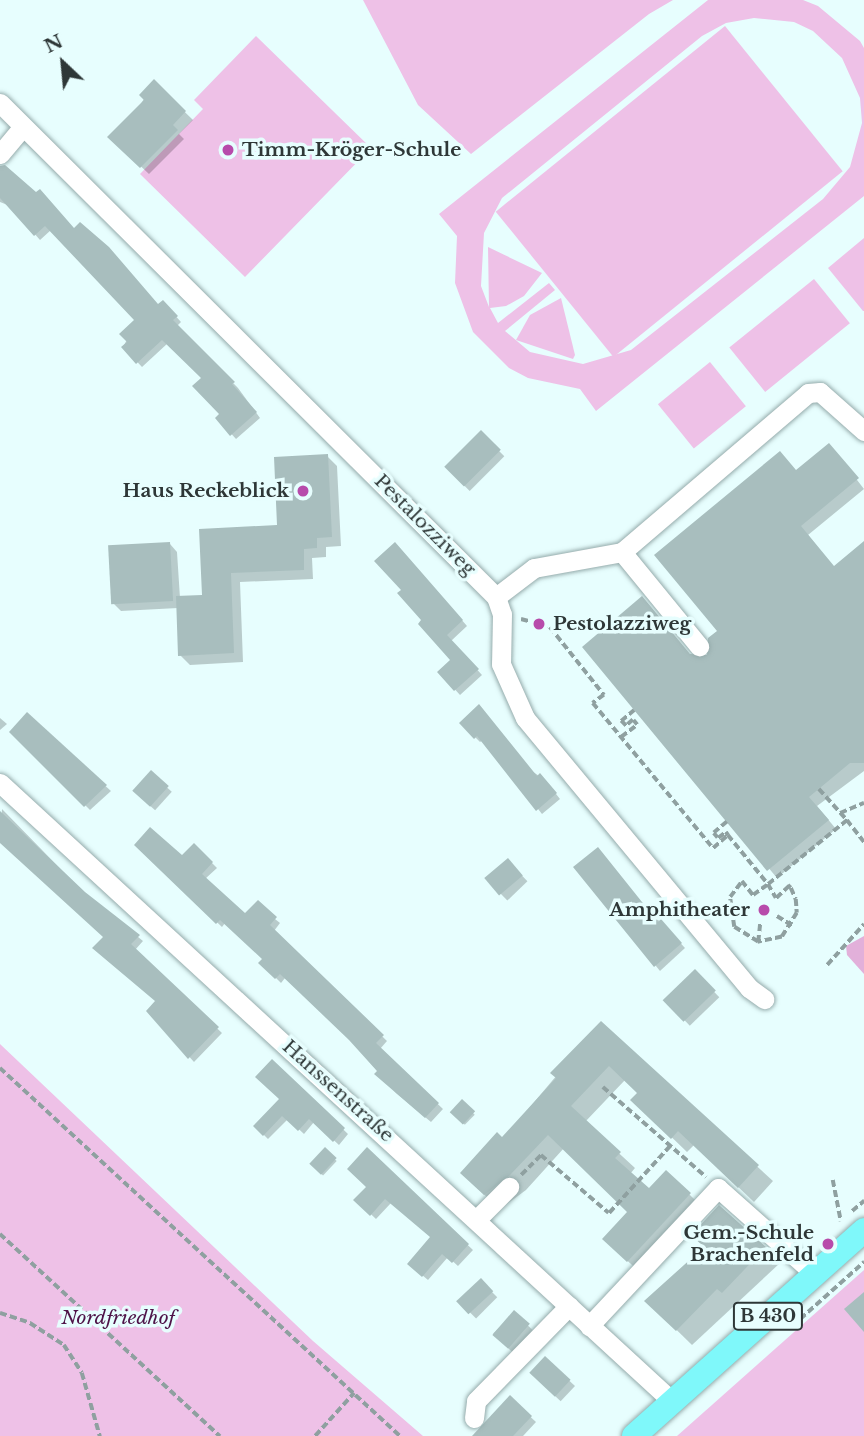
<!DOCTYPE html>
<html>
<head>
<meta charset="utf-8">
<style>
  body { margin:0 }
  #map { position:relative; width:864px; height:1436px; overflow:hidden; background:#e7fefe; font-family:"Libre Baskerville",serif }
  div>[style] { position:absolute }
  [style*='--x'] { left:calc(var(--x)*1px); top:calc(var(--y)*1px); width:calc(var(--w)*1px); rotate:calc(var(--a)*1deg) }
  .green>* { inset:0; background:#eec1e7; transform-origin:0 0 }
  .forest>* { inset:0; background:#e2b0da }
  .shadow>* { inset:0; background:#0003; transform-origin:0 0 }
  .building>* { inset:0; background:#a8bebe; transform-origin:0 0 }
  .path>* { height:3.5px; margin-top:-1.75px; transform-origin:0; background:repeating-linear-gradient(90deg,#8fa0a0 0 7px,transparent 0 10.5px) }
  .roads { filter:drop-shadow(0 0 2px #95abab) drop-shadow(0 0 2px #95abab) }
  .minor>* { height:19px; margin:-9.5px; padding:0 9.5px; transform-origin:9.5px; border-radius:9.5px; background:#fff }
  .major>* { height:24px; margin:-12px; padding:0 12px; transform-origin:12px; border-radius:12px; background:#7ff8fa }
  .dots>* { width:19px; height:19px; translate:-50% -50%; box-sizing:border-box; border:4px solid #e7fefe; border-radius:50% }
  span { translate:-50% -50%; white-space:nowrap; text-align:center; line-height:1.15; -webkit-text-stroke:7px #e7fefe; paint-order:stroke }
  .shield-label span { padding:2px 5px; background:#e7fefe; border:2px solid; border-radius:5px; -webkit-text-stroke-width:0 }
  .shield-label { font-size:18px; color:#2e3737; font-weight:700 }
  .poi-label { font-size:19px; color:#2e3737; font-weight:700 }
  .left { translate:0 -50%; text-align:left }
  .right { translate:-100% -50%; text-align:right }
  .street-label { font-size:19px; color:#2e3737 }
  .park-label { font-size:19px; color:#4e1348; font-style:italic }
  .north { position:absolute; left:28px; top:28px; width:70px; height:70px; -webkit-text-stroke:5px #e7fefe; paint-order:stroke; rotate:334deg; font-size:19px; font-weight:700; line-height:28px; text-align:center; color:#2e3737 }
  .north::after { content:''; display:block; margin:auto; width:24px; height:32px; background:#2e3737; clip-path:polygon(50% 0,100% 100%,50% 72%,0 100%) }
</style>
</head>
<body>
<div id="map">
  <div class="green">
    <i style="clip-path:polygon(363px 0,673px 0,649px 14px,471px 154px,418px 105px)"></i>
    <i style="clip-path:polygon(evenodd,708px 0,803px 0,818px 6px,860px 41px,864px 48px,864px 196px,596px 411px,580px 389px,528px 378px,509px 368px,473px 332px,455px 283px,457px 236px,439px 214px,708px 0,754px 18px,794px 22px,813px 31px,842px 58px,860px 98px,862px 123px,850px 167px,823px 199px,631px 350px,583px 364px,530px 352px,505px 331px,555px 290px,549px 283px,498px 323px,490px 308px,506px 306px,524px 296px,542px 273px,488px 247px,489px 307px,481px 286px,484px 233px,502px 198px,702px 36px,726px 23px,754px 18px)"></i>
    <i style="left:725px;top:26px;width:187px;height:295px;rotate:51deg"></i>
    <i style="clip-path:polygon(256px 36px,371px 148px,245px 277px,140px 174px,203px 109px,194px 100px)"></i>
    <i style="clip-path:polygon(864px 238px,864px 311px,863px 311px,828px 268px)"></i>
    <i style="left:814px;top:279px;width:57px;height:109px;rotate:51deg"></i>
    <i style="clip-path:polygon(561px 298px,575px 355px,573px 359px,516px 340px,530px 315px)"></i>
    <i style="left:710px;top:362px;width:57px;height:67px;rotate:51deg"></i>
    <i style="clip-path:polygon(0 1044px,313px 1341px,423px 1436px,0 1436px)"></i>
    <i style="clip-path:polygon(864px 1270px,864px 1436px,677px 1436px)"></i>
  </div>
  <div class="forest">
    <i style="clip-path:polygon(864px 936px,864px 974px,847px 955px,846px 946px)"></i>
  </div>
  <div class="shadow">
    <i style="clip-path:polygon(154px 82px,193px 120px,179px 134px,184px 139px,149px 174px,117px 144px)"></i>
    <i style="clip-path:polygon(0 167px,158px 306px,163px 302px,181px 322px,177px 326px,238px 388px,260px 418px,236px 439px,217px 418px,222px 414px,203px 378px,168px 343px,142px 367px,123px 347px,137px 321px,51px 230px,40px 240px,10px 206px,0 202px)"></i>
    <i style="left:481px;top:433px;width:33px;height:49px;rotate:45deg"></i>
    <i style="clip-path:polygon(837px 454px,864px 489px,808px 535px,834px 568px,864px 543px,864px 771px,817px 806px,836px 829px,777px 878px,584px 647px,709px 657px,797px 472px)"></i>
    <i style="clip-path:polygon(327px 456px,337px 466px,341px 546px,326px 547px,326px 557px,312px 558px,313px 579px,240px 582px,243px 662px,190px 665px,180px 655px,178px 608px,121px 611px,113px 603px,170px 544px,177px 552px,180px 598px,204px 597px,279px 527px)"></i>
    <i style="clip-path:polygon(400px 549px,467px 626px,451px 641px,482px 675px,460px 695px,439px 672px,453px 660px,424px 620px)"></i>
    <i style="clip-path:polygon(27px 715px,111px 791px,90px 810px,12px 732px)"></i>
    <i style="clip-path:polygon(0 718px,7px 724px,0 730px)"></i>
    <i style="clip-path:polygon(461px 723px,545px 780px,560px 799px,542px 814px,483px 740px,480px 742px)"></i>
    <i style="left:151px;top:773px;width:28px;height:25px;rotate:42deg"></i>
    <i style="clip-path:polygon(2px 809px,84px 893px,143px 941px,135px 950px,222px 1033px,194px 1062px,148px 1011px,157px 1001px,105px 937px,0 842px)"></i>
    <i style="clip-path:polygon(194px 845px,217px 868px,205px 879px,245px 916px,275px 919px,280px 923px,274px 931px,387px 1041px,380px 1049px,443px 1109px,431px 1122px,396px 1093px,351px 1040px,285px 978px,281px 983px,261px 963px,264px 959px,225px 923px,222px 927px,141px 850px,182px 858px)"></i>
    <i style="left:508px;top:861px;width:28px;height:28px;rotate:46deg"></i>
    <i style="clip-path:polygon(575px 867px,661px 922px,685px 948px,660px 971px)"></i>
    <i style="left:695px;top:972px;width:35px;height:41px;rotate:46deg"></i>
    <i style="clip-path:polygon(601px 1023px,773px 1181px,754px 1202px,694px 1145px,687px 1152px,633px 1100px,639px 1093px,625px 1080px,585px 1122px,635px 1168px,630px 1174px,649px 1191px,689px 1194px,704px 1209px,643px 1275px,620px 1254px,629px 1212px,564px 1148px,526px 1190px,500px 1209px,477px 1188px,502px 1140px)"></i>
    <i style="clip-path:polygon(272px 1061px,348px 1134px,339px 1145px,314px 1122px,304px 1134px,288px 1119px,268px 1139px,255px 1126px,281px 1099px)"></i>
    <i style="left:462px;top:1102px;width:18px;height:14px;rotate:45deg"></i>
    <i style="left:325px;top:1150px;width:16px;height:20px;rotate:43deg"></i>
    <i style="clip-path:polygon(367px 1150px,473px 1250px,458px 1266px,448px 1257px,428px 1280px,409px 1264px,432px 1238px,391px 1203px,376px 1219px,356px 1200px,368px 1187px)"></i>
    <i style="clip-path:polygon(765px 1248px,780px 1263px,692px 1345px,647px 1301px)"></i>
    <i style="left:481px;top:1281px;width:23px;height:30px;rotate:45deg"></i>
    <i style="left:514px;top:1312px;width:28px;height:30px;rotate:44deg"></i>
    <i style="left:545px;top:1358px;width:41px;height:21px;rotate:43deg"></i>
    <i style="clip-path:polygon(510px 1398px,536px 1422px,523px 1436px,474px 1436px)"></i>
  </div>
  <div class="building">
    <i style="clip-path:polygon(154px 79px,186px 111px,173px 125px,178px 130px,140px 168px,107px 137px,144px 100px,139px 95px)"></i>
    <i style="clip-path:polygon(5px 165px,36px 192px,40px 189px,74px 228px,80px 222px,109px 247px,158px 304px,163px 300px,178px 316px,173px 320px,235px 382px,232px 384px,257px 412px,230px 436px,215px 418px,219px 414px,192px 386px,201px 378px,162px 340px,136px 364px,121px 347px,127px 342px,119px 334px,134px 320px,45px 226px,34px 236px,0 198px,0 166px)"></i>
    <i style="left:481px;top:430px;width:28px;height:52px;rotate:45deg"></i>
    <i style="clip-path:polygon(829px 443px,859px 478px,801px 526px,834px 566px,864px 541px,864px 763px,850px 763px,809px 797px,829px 820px,767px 871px,582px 647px,642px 596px,690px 654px,707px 655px,708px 638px,717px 631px,654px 555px,780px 451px,796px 470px)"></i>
    <i style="clip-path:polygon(328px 454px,332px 537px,317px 538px,317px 548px,304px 549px,304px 570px,231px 573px,234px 653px,178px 656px,176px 596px,202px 595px,199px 529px,277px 525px,274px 457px)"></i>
    <i style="left:170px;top:542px;width:59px;height:62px;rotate:87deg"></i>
    <i style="clip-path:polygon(395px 542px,463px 620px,447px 635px,479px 669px,454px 691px,437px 672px,450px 660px,418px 624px,421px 620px,397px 593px,401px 590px,374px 561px)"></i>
    <i style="clip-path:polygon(479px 704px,537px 776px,540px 773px,557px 793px,536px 811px,477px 736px,474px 739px,459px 723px)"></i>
    <i style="clip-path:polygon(27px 712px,107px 785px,84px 807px,9px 732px)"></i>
    <i style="left:151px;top:770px;width:24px;height:28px;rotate:42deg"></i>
    <i style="clip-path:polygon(0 811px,85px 892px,140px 935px,131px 944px,219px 1027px,188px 1059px,146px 1011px,155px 1001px,92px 948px,103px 937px,0 843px)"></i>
    <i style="clip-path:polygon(150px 827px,182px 855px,194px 843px,213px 862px,202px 874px,245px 913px,258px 900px,277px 917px,270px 925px,384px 1035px,376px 1043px,439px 1103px,425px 1118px,374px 1074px,377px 1071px,349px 1040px,280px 974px,275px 979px,258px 963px,262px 959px,220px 920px,216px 924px,134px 845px)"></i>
    <i style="clip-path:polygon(598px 847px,658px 922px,661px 919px,682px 943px,654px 967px,573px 867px)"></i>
    <i style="left:508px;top:858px;width:23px;height:31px;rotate:50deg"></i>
    <i style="left:695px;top:969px;width:30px;height:45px;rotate:46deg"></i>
    <i style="clip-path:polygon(601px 1021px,759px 1165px,738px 1188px,678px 1131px,671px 1139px,630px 1100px,637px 1093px,609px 1066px,571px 1106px,621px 1152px,615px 1158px,649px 1188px,666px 1170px,691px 1193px,627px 1262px,602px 1239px,627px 1212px,548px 1135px,510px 1175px,484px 1195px,460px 1173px,497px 1132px,502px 1137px,556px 1078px,550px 1073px)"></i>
    <i style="clip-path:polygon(272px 1059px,345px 1128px,333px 1142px,309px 1119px,298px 1131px,282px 1116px,263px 1136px,253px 1126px,279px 1099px,255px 1077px)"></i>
    <i style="left:462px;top:1099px;width:18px;height:18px;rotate:43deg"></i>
    <i style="left:325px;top:1147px;width:16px;height:23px;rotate:43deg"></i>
    <i style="clip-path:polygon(367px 1147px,469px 1244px,452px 1263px,442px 1254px,422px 1277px,407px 1264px,430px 1237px,385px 1199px,370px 1216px,353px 1200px,366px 1187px,347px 1169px)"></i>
    <i style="clip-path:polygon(719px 1205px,766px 1247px,722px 1293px,717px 1289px,676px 1331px,644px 1301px,704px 1247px,691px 1235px)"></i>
    <i style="left:481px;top:1278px;width:18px;height:34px;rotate:47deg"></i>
    <i style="clip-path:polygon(864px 1292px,864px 1332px,844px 1309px)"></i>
    <i style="left:514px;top:1310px;width:21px;height:33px;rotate:41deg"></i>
    <i style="left:545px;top:1356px;width:35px;height:23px;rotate:43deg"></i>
    <i style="clip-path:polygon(510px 1395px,532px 1416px,513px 1436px,472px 1436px)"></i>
  </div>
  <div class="path">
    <i style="--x:521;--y:619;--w:30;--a:15"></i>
    <i style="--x:550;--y:627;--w:87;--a:51.5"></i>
    <i style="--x:604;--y:695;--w:14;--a:144"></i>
    <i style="--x:593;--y:703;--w:188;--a:50.4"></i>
    <i style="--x:713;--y:848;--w:20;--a:-41"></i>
    <i style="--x:728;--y:835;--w:63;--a:50.8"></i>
    <i style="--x:768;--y:884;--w:102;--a:-39"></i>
    <i style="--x:847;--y:820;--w:28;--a:52"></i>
    <i style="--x:633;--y:720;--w:9;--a:139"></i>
    <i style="--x:626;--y:726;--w:7;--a:-135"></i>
    <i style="--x:621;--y:721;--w:17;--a:-40"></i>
    <i style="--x:621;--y:737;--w:20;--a:-37"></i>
    <i style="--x:637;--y:725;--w:6;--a:-129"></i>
    <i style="--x:819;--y:789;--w:42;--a:47.9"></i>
    <i style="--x:840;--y:813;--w:26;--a:-23"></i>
    <i style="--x:727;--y:822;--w:17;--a:140"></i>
    <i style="--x:714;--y:833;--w:6;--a:51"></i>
    <i style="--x:718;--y:838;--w:10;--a:-37"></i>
    <i style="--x:726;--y:832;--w:4;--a:56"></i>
    <i style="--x:788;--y:885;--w:4;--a:45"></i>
    <i style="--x:791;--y:888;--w:12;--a:66"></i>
    <i style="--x:796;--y:899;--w:14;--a:86"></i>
    <i style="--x:797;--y:913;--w:28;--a:122"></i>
    <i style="--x:782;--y:937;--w:25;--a:168"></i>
    <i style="--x:758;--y:942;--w:28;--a:-148"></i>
    <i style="--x:734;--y:927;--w:30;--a:-98"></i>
    <i style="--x:730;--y:897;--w:20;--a:-53"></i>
    <i style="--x:742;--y:881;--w:18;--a:52"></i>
    <i style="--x:753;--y:895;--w:19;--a:-36"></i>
    <i style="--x:768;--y:884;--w:16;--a:60"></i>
    <i style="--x:776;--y:898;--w:18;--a:-43"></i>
    <i style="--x:730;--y:916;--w:18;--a:-16"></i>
    <i style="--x:777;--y:916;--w:19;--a:32"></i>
    <i style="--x:758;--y:942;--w:18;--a:-84"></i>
    <i style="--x:827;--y:965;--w:55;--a:-47.9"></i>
    <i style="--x:0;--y:1068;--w:544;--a:42.61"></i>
    <i style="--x:603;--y:1087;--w:137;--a:41.1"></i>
    <i style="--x:521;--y:1175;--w:28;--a:-45"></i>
    <i style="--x:541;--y:1155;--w:89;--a:40.5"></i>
    <i style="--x:609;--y:1213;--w:91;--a:-47.7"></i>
    <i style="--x:833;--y:1180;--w:42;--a:79"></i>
    <i style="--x:852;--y:1211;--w:16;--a:-40"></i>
    <i style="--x:0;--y:1234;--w:299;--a:42.6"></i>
    <i style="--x:0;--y:1313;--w:32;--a:18"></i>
    <i style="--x:30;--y:1323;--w:40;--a:32.9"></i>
    <i style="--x:64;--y:1345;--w:33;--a:57"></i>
    <i style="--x:82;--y:1373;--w:66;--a:74.1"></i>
    <i style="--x:800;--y:1319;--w:86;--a:-41.7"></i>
    <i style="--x:315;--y:1436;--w:58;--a:-47.8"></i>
  </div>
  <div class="roads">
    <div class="minor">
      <i style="--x:0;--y:103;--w:700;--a:44.88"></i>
      <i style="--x:496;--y:597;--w:18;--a:71"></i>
      <i style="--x:502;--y:614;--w:50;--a:91.1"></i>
      <i style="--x:501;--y:664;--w:59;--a:66"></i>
      <i style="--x:525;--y:718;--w:351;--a:50.3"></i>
      <i style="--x:749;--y:988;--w:19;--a:36"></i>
      <i style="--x:0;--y:154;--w:35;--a:-50"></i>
      <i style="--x:622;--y:552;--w:122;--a:50.7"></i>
      <i style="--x:496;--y:597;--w:48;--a:-37.3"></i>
      <i style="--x:534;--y:568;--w:89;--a:-10.3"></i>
      <i style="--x:622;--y:552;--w:245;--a:-40.5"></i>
      <i style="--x:808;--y:393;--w:12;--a:-5"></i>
      <i style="--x:820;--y:392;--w:59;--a:41.6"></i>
      <i style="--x:0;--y:783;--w:914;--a:42.61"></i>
      <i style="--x:476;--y:1220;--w:47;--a:-45"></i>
      <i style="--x:589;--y:1326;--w:189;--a:-46.9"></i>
      <i style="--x:718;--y:1188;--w:130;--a:41.6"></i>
      <i style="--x:474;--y:1418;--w:17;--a:-83"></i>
      <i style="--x:476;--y:1401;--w:133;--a:-45.6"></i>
    </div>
    <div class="major">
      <i style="--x:634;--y:1436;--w:309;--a:-41.8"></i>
    </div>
  </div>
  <div class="dots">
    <i style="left:228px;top:150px;background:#b74bab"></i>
    <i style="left:303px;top:491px;background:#b74bab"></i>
    <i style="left:539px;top:624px;background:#b74bab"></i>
    <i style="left:764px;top:910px;background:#b74bab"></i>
    <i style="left:828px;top:1244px;background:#b74bab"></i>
  </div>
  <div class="shield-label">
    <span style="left:768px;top:1316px">B 430</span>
  </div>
  <div class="poi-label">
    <span class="left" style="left:242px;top:150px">Timm-Kröger-Schule</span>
    <span class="right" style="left:289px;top:491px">Haus Reckeblick</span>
    <span class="left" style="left:553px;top:624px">Pestolazziweg</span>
    <span class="right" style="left:750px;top:910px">Amphitheater</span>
    <span class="right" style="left:814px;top:1244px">Gem.-Schule<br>Brachenfeld</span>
  </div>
  <div class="street-label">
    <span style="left:425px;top:525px;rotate:45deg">Pestalozziweg</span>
    <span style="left:338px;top:1091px;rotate:42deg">Hanssenstraße</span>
  </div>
  <div class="park-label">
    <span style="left:118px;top:1318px">Nordfriedhof</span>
  </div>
  <div class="north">N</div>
</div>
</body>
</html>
